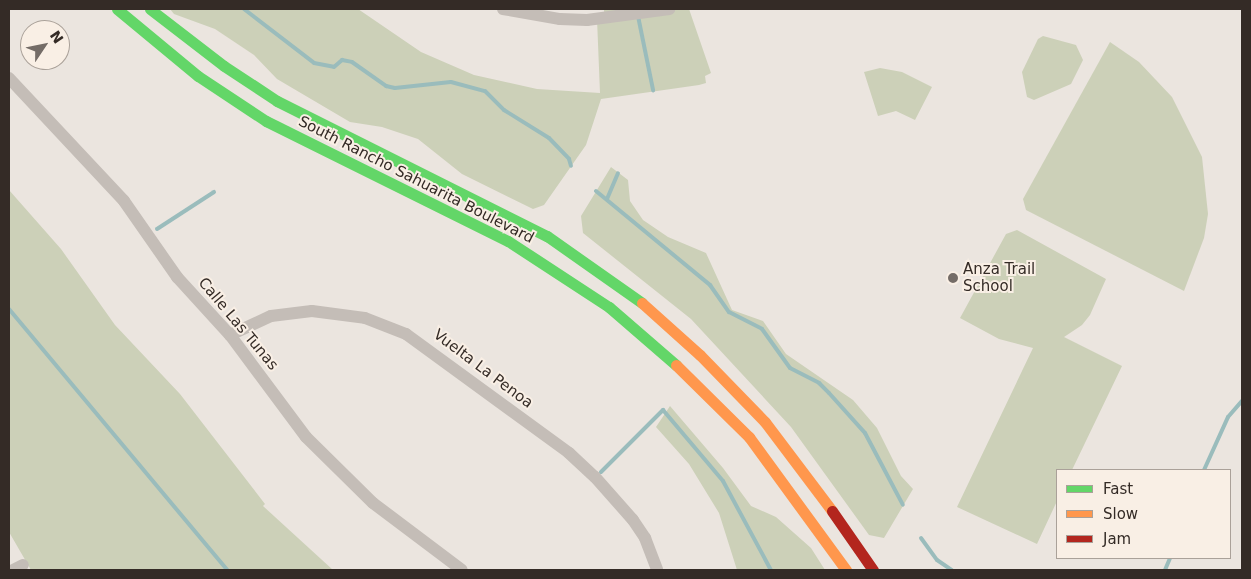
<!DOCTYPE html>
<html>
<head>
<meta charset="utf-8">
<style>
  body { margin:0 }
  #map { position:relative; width:1251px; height:579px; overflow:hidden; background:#ebe5df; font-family:"DejaVu Sans",sans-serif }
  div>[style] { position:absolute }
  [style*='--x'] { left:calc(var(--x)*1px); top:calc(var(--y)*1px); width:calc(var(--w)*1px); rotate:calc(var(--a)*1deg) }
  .green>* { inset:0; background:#ccd0b8 }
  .stream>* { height:4px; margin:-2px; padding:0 2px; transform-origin:2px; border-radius:2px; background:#9abcbc }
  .street>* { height:12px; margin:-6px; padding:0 6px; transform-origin:6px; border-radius:6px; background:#c4bdb7 }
  .fast>* { height:11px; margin:-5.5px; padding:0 5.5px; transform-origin:5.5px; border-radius:5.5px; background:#63d668 }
  .slow>* { height:11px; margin:-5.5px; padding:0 5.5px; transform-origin:5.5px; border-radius:5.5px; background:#ff974d }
  .jam>* { height:11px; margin:-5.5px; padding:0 5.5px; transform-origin:5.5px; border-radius:5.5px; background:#b3261e }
  .dots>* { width:14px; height:14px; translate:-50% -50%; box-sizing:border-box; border:2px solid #f9efe5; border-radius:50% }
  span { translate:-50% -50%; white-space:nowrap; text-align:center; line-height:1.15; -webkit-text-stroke:4px #f9efe5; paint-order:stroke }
  .street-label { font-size:15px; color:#342b26 }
  .poi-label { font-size:15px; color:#342b26 }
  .left { translate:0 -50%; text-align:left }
  .frame { position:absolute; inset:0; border:10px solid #342b26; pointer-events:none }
  .legend { position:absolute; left:1056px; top:469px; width:175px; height:90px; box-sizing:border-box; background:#f9efe5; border:1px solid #aaa199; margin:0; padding:6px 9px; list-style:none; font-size:15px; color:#342b26 }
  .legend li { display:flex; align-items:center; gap:10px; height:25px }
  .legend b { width:25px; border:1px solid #aaa199 }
  .north { position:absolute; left:20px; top:20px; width:50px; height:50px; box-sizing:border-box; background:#f9efe5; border:1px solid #aaa199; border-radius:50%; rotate:56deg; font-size:14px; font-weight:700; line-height:20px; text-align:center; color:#342b26 }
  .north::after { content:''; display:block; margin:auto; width:18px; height:22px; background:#746c67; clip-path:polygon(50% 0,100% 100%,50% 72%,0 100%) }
</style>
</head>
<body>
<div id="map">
  <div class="green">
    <i style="clip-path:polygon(170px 9px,358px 9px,421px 52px,474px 75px,537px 89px,600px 93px,597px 19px,604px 19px,604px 9px,689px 9px,711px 73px,705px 76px,706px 83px,699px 85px,601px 99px,586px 145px,544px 205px,533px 209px,462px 174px,418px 139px,382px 127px,350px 122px,277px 79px,254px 55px,215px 29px,174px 14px)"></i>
    <i style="clip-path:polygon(1043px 36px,1076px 45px,1083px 60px,1071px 84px,1034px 100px,1027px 97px,1022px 72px,1038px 39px)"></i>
    <i style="clip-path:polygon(1110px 42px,1139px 62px,1172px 97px,1202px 157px,1208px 214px,1204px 238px,1184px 291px,1026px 210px,1023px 199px)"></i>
    <i style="clip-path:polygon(880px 68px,902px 72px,932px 87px,915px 120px,896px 111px,878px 116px,864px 72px)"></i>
    <i style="clip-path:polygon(611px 167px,628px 180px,630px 201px,643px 220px,668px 237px,706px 253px,732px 310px,763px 321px,786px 354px,853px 400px,877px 428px,901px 476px,913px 489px,884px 538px,869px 535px,791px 427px,691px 319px,583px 233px,581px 216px)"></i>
    <i style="clip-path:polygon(9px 190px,61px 249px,115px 325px,180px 394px,265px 504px,263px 506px,333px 570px,31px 570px,9px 532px)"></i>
    <i style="clip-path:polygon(1017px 230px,1106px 279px,1090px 315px,1082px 325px,1064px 337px,1122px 366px,1072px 470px,1057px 470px,1057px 501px,1037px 544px,957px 507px,1033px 348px,999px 339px,960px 318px,1006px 234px)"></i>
    <i style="clip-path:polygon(670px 406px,723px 468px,751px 506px,776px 517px,811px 548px,825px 570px,737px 570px,719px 513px,689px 464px,656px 427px)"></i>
  </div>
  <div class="stream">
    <i style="--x:244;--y:9;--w:88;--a:37.6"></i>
    <i style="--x:314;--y:63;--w:20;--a:11"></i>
    <i style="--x:334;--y:67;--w:11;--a:-41"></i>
    <i style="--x:342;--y:60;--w:10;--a:11"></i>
    <i style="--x:352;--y:62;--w:42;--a:35.2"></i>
    <i style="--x:386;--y:86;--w:9;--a:13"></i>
    <i style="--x:395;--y:88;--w:56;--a:-6.1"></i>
    <i style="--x:451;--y:82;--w:35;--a:15"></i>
    <i style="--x:485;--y:91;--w:27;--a:45"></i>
    <i style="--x:504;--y:110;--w:53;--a:31.9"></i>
    <i style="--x:549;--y:138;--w:29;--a:46"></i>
    <i style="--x:569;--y:159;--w:7;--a:74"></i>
    <i style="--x:638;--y:16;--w:76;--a:78.5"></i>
    <i style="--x:596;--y:191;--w:148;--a:39.5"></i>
    <i style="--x:710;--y:285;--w:33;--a:55"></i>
    <i style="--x:729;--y:312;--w:37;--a:27"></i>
    <i style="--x:762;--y:329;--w:48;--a:54.3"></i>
    <i style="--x:790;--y:368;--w:33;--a:27"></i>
    <i style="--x:819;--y:383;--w:14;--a:45"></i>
    <i style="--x:829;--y:393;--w:54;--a:48"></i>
    <i style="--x:865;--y:433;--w:81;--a:62.2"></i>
    <i style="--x:607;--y:199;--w:28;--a:-67"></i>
    <i style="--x:157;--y:229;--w:68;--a:-33"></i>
    <i style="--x:9;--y:309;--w:340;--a:50.1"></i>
    <i style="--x:1204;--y:470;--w:58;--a:-65.6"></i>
    <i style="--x:1228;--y:417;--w:21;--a:-49"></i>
    <i style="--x:601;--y:472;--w:88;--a:-45"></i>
    <i style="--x:663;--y:410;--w:93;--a:49.8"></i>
    <i style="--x:723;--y:481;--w:101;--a:61.7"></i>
    <i style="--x:921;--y:538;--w:27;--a:54"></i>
    <i style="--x:937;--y:560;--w:18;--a:34"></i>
    <i style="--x:1165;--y:570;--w:13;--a:-67"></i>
  </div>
  <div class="street">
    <i style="--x:503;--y:9;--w:58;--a:10"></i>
    <i style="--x:560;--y:19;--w:27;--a:2"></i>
    <i style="--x:587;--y:20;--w:83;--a:-7.6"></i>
    <i style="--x:9;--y:78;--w:168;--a:46.9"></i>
    <i style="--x:124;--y:201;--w:93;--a:55.1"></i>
    <i style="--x:177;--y:277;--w:79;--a:47.6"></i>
    <i style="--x:230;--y:335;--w:127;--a:53.3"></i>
    <i style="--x:306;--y:437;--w:94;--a:44.6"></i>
    <i style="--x:373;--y:503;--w:111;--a:37"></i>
    <i style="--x:230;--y:335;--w:45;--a:-24.9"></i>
    <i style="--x:271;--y:316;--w:41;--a:-7"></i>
    <i style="--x:312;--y:311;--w:53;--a:7.5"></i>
    <i style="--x:365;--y:318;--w:44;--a:21.3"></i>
    <i style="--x:406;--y:334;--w:202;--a:36.1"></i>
    <i style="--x:569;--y:453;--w:35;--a:43"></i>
    <i style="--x:595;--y:477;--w:57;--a:48.5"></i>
    <i style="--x:633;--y:520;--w:22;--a:56"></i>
    <i style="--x:645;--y:538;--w:34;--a:69"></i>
    <i style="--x:13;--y:570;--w:11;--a:-27"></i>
  </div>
  <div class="fast">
    <i style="--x:117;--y:9;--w:105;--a:39.6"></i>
    <i style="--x:198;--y:76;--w:82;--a:33.5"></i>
    <i style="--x:266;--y:121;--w:270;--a:26.4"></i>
    <i style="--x:508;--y:241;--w:121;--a:33.2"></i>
    <i style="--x:609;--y:307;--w:89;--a:40.9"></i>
    <i style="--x:150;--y:9;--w:93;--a:37.6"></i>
    <i style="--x:224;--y:66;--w:64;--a:33.4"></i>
    <i style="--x:277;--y:101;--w:302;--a:26.6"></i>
    <i style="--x:547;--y:236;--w:116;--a:35.2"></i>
  </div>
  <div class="slow">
    <i style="--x:642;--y:303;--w:78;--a:41.9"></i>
    <i style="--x:700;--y:355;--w:93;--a:45.9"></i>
    <i style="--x:765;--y:422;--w:111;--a:53"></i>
    <i style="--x:676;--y:365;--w:103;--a:44.6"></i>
    <i style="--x:749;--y:437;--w:165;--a:53.9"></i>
  </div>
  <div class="jam">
    <i style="--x:832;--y:511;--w:72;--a:55.2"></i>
  </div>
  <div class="dots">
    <i style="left:953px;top:278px;background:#746c67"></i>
  </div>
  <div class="street-label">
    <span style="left:416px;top:180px;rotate:27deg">South Rancho Sahuarita Boulevard</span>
    <span style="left:238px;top:324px;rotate:50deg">Calle Las Tunas</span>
    <span style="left:483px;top:369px;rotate:37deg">Vuelta La Penoa</span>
  </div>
  <div class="poi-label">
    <span class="left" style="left:963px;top:278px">Anza Trail<br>School</span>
  </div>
  <div class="frame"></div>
  <ul class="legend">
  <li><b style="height:6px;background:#63d668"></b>Fast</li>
  <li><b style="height:6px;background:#ff974d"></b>Slow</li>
  <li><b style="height:6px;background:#b3261e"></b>Jam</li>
  </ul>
  <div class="north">N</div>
</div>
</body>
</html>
